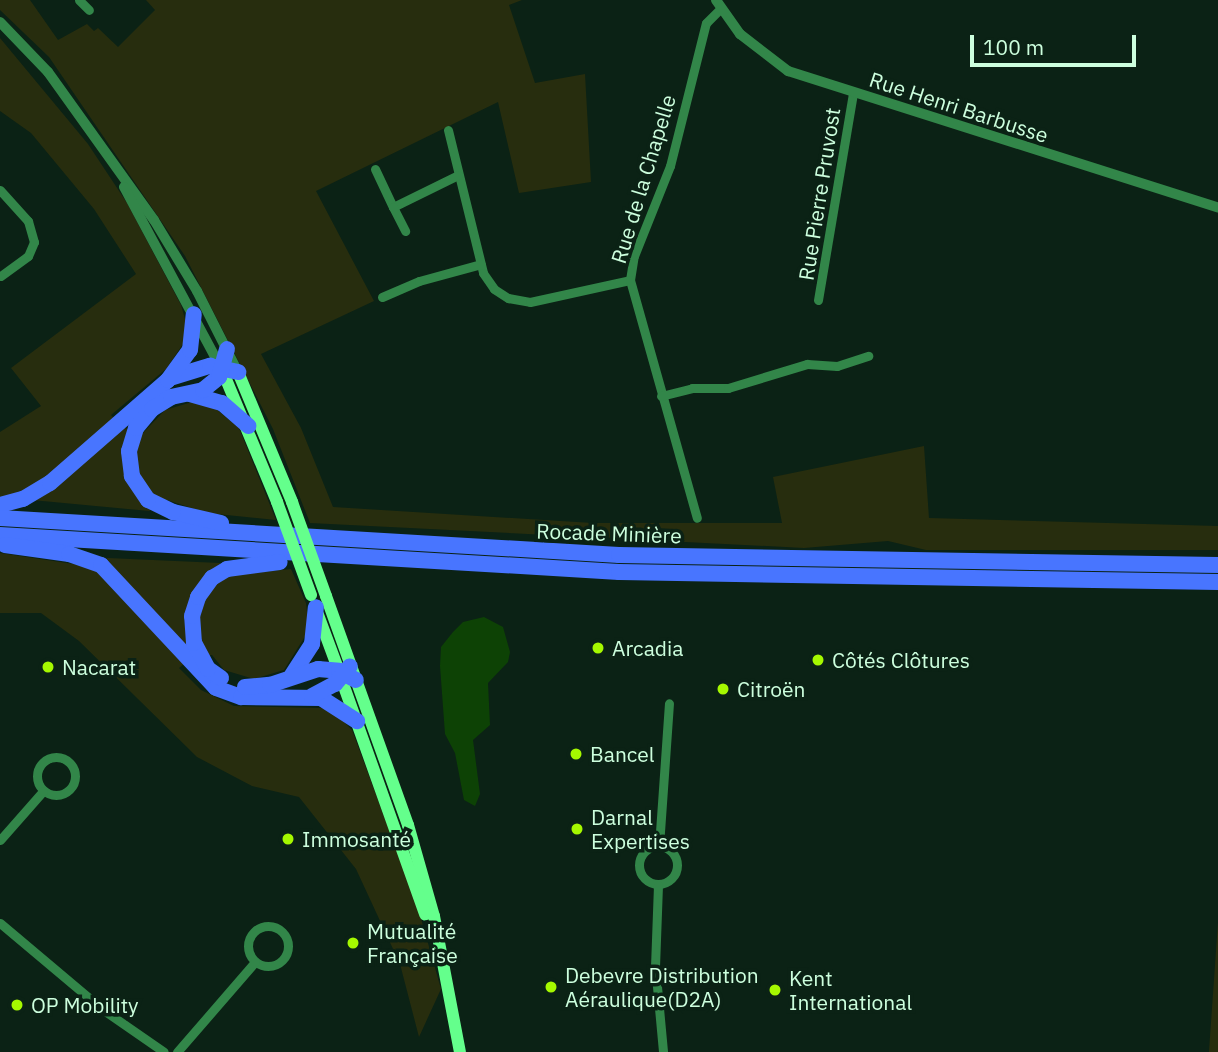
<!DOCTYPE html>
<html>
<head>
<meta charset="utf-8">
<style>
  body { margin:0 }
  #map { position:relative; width:1218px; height:1052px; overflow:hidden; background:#0b2215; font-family:"IBM Plex Sans",sans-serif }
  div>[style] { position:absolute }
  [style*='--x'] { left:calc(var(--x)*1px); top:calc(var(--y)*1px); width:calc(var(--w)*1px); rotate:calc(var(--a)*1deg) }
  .green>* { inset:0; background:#272d0e }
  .water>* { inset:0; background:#0d4205 }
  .minor>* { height:9px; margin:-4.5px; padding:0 4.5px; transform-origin:4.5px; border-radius:4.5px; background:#328649 }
  .minor>.ring { margin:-4.5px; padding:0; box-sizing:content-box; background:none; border:9px solid #328649; border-radius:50% }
  .tertiary>* { height:10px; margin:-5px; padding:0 5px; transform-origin:5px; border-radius:5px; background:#328649 }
  .secondary>* { height:12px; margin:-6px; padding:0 6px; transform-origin:6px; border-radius:6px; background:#64ff8c }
  .motorway>* { height:16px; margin:-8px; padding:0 8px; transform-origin:8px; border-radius:8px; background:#4875ff }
  .secondary-bridge>* { height:12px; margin:-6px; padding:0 6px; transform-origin:6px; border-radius:6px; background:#64ff8c }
  .dots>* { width:19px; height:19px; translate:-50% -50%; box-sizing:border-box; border:4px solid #0b2215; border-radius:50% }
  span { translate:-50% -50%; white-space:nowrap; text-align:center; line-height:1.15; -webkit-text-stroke:7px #0b2215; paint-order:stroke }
  .street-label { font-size:21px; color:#cdffde }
  .poi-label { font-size:21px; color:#cdffde }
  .left { translate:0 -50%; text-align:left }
  .scale { position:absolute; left:970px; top:35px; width:166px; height:32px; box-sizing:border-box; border:4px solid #cdffde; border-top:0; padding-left:9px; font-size:21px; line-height:24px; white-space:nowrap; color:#cdffde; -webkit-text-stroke:5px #0b2215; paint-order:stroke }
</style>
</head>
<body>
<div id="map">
  <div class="green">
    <i style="clip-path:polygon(0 0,30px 0,58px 40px,87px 24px,94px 31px,98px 28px,118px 47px,155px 10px,146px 0,522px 0,509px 5px,535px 83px,585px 74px,591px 182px,519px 193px,498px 102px,316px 191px,374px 301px,261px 354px,301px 428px,333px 507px,593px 523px,782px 523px,773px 477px,924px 446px,929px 518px,1218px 526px,1218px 550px,926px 550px,888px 541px,804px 548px,310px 523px,273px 429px,185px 256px,49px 57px,0 10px)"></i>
    <i style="clip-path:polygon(0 38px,88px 144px,127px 203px,181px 305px,187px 326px,185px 341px,166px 369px,111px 415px,122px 427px,142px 434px,165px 410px,192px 402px,216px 409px,239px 428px,276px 520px,207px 513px,167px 500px,149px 511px,0 497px,0 432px,41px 406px,11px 368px,136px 274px,94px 209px,31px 133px,0 111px)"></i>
    <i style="clip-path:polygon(0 553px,87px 566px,108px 558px,220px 563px,236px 575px,291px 569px,306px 603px,309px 630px,284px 670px,254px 679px,224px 670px,212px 655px,191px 658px,179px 668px,201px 690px,234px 706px,322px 708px,336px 714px,352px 730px,418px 908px,441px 989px,419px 1037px,400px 964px,356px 869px,299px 797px,252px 786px,197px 757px,79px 641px,41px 613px,0 613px)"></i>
    <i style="clip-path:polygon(1218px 922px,1218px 1052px,1209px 1052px,1209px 1051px)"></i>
  </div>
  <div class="water">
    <i style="clip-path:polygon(484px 617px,503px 627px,510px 652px,508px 662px,488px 683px,490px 725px,473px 740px,480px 794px,475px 806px,464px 800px,455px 753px,445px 734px,440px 666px,441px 647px,453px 632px,463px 622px)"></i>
  </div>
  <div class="minor">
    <i style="--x:79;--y:0;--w:14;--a:45"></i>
    <i style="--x:448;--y:130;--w:147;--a:76.2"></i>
    <i style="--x:483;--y:273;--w:19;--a:55"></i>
    <i style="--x:494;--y:289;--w:17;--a:33"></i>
    <i style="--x:508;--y:298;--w:22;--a:10"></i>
    <i style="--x:530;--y:302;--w:102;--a:-12.4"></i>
    <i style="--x:630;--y:280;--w:24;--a:-81"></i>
    <i style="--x:634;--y:256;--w:97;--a:-68.2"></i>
    <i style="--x:670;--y:166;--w:147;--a:-75.9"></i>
    <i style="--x:706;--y:23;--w:20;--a:-45"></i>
    <i style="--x:375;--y:169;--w:42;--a:64.7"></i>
    <i style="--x:393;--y:207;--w:72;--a:-26.2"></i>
    <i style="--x:0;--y:190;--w:42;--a:47.9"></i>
    <i style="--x:28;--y:221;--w:22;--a:74"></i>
    <i style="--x:34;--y:242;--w:15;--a:113"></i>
    <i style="--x:28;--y:256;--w:34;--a:144"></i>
    <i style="--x:393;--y:207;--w:27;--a:63"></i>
    <i style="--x:630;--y:280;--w:247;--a:74.3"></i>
    <i style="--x:382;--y:297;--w:40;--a:-23.4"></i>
    <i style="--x:419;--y:281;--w:64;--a:-15.3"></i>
    <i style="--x:818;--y:300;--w:211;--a:-80.4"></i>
    <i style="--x:661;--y:396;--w:32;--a:-14"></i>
    <i style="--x:692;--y:388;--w:36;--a:0"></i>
    <i style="--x:728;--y:388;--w:83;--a:-16.9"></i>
    <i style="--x:807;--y:364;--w:30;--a:4"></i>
    <i style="--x:837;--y:366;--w:33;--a:-18"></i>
    <i class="ring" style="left:37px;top:757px;width:29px;height:29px"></i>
    <i style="--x:0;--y:840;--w:65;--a:-48.7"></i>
    <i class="ring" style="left:639px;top:846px;width:29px;height:29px"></i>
    <i style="--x:659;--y:846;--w:143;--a:-86"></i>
    <i style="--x:658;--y:885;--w:80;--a:92.1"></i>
    <i style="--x:655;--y:965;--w:87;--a:84.7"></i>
    <i style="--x:0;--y:923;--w:133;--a:40.1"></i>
    <i style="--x:102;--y:1009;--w:75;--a:34.7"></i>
    <i class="ring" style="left:248px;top:926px;width:31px;height:31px"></i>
    <i style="--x:177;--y:1052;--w:119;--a:-49.1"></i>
  </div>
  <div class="tertiary">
    <i style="--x:716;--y:0;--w:42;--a:54.8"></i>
    <i style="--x:740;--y:34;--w:61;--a:37.6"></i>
    <i style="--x:788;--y:71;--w:451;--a:17.6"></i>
    <i style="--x:0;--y:22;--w:69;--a:46.2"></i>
    <i style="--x:48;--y:72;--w:182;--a:54.4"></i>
    <i style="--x:154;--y:220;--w:83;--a:58.8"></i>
    <i style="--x:197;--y:291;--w:91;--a:63.2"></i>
    <i style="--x:124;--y:187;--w:208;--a:61.8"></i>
  </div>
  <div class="secondary">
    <i style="--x:223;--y:372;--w:141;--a:67.4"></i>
    <i style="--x:238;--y:372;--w:141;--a:67.4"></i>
    <i style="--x:326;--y:596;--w:243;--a:70.3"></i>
    <i style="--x:408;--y:825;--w:95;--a:74.1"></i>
    <i style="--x:434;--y:916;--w:138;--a:79.2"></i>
    <i style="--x:317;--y:612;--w:63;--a:69.6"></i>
    <i style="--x:341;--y:678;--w:251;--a:70.4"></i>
  </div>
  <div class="motorway">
    <i style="--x:173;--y:377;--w:39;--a:-17"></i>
    <i style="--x:210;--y:366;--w:29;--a:12"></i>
    <i style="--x:190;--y:394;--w:33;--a:16"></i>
    <i style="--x:222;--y:403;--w:35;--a:41"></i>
    <i style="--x:0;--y:505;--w:24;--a:-15"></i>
    <i style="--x:23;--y:499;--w:31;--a:-31"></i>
    <i style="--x:50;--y:483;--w:157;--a:-41.1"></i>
    <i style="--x:168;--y:380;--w:37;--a:-54"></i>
    <i style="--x:190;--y:350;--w:36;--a:-84"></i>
    <i style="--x:0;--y:518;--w:620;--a:3.42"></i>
    <i style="--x:619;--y:555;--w:599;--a:0.96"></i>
    <i style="--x:221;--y:523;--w:49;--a:-167.1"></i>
    <i style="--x:173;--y:512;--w:28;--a:-154"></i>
    <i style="--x:148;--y:500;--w:29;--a:-124"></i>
    <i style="--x:132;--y:476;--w:25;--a:-97"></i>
    <i style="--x:129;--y:451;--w:24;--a:-73"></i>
    <i style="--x:136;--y:428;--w:25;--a:-50"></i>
    <i style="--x:152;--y:409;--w:22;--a:-32"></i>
    <i style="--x:171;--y:397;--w:33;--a:-12"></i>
    <i style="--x:203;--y:390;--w:21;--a:-39"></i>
    <i style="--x:219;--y:377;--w:29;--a:-74"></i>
    <i style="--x:0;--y:535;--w:620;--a:3.42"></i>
    <i style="--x:619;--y:572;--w:599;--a:0.96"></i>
    <i style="--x:5;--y:545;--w:65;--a:8"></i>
    <i style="--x:69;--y:554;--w:34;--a:19"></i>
    <i style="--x:101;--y:565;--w:168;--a:46.9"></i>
    <i style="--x:216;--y:688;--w:27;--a:20"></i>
    <i style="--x:241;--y:697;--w:80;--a:0.7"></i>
    <i style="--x:321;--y:698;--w:43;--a:32.6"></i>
    <i style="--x:292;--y:675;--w:37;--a:-57"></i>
    <i style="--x:312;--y:644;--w:37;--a:-84"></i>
    <i style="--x:221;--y:678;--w:16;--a:-145"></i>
    <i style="--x:208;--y:669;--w:30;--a:-118"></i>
    <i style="--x:194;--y:643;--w:27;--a:-94"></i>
    <i style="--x:192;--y:616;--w:20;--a:-72"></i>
    <i style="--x:198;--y:597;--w:24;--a:-54"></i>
    <i style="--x:212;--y:578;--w:17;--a:-31"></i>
    <i style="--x:227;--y:569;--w:53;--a:-7.5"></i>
    <i style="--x:245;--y:687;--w:25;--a:-5"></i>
    <i style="--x:270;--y:685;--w:51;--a:-18.4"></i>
    <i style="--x:318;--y:669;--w:21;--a:5"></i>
    <i style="--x:339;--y:671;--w:19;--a:28"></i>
    <i style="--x:312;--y:696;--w:26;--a:-28"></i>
    <i style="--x:335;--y:684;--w:23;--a:-50"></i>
  </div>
  <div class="secondary-bridge">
    <i style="--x:277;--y:502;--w:99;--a:69.9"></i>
    <i style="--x:292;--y:502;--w:100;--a:70.1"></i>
  </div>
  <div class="dots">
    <i style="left:598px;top:648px;background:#a5f800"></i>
    <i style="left:818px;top:660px;background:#a5f800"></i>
    <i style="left:48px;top:667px;background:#a5f800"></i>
    <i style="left:723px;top:689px;background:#a5f800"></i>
    <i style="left:576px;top:754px;background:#a5f800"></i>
    <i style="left:577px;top:829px;background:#a5f800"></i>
    <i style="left:288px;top:839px;background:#a5f800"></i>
    <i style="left:353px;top:943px;background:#a5f800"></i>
    <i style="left:551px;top:987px;background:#a5f800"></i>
    <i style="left:775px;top:990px;background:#a5f800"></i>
    <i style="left:17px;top:1005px;background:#a5f800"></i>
  </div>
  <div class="street-label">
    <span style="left:959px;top:107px;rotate:18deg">Rue Henri Barbusse</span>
    <span style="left:643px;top:179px;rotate:-73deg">Rue de la Chapelle</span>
    <span style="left:819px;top:194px;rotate:-81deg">Rue Pierre Pruvost</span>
    <span style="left:609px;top:533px;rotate:2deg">Rocade Minière</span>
  </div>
  <div class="poi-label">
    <span class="left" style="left:612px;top:648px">Arcadia</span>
    <span class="left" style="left:832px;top:660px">Côtés Clôtures</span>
    <span class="left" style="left:62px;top:667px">Nacarat</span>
    <span class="left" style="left:737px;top:689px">Citroën</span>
    <span class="left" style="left:590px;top:754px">Bancel</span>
    <span class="left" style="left:591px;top:829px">Darnal<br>Expertises</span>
    <span class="left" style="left:302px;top:839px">Immosanté</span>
    <span class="left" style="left:367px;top:943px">Mutualité<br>Française</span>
    <span class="left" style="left:565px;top:987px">Debevre Distribution<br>Aéraulique(D2A)</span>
    <span class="left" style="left:789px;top:990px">Kent<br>International</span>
    <span class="left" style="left:31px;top:1005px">OP Mobility</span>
  </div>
  <div class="scale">100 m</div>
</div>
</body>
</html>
